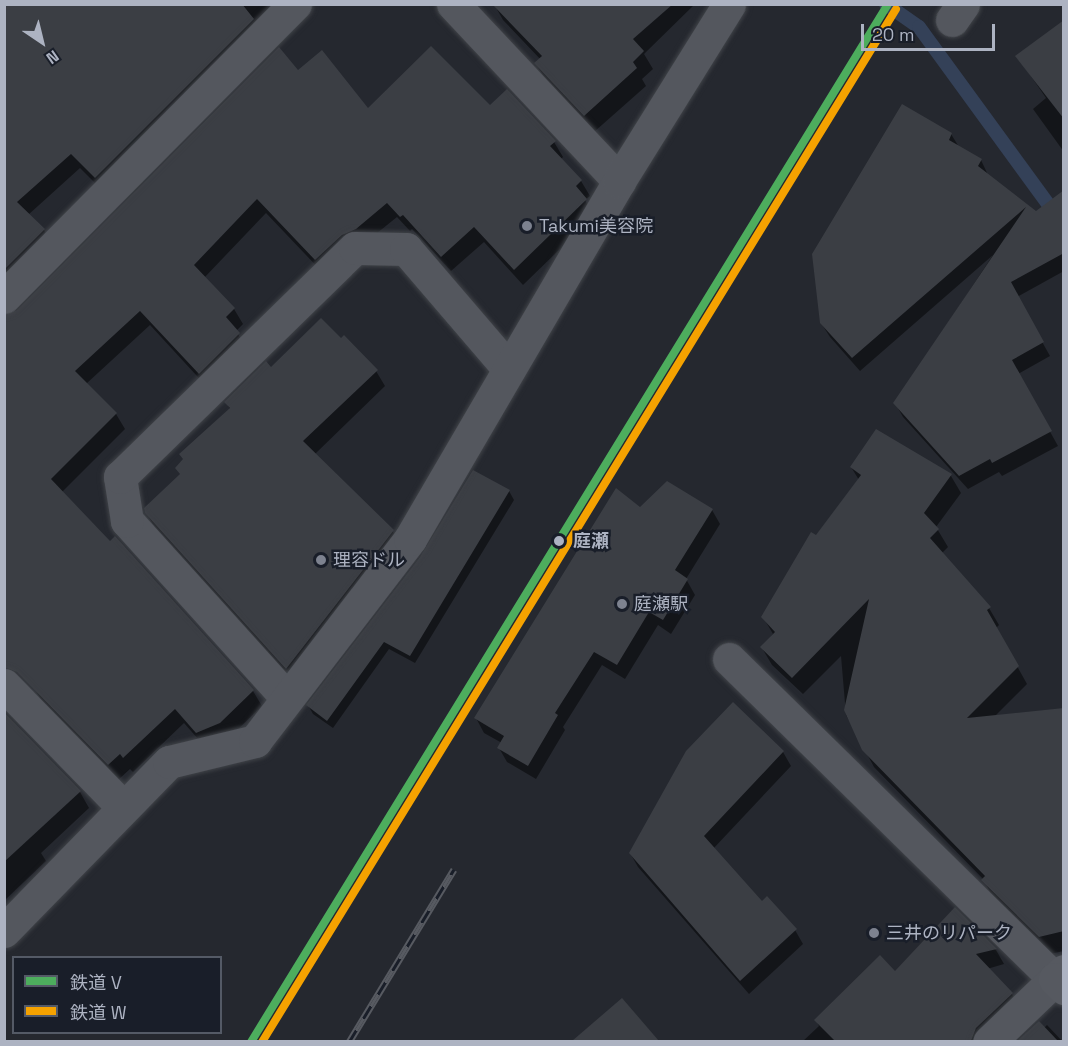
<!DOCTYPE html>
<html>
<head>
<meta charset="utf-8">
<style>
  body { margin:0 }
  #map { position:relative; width:1068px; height:1046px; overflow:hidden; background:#25282f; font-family:"Space Grotesk","Noto Sans JP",sans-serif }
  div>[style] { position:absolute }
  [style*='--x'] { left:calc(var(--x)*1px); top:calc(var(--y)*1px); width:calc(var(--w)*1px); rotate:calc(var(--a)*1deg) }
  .shadow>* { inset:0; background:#0007 }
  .stream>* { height:14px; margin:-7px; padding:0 7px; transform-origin:7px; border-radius:7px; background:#344158 }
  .building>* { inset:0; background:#3b3e44 }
  .roads { filter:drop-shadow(0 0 2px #404348) drop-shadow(0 0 2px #404348) }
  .minor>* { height:33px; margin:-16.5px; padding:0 16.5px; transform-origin:16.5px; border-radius:16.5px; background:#54575e }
  .major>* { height:33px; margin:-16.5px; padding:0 16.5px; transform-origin:16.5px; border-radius:16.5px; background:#565960 }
  .rail>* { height:7px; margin-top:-3.5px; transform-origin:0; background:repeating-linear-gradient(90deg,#191e29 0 14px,#575a61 0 28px); box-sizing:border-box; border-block:2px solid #575a61 }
  .rail-1>* { height:8px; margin:-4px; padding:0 4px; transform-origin:4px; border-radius:4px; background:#4dad5d }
  .rail-2>* { height:8px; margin:-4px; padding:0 4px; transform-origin:4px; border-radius:4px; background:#f5a200 }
  .dots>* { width:16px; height:16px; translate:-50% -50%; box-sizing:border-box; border:3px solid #191e29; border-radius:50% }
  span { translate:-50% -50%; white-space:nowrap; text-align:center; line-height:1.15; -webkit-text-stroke:5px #191e29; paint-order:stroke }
  .poi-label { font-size:18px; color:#adb3c2 }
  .left { translate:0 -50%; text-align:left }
  .stop-label { font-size:18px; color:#adb3c2; font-weight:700 }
  .frame { position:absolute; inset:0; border:6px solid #adb3c2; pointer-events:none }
  .legend { position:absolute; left:12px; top:956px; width:210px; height:78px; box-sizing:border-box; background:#191e29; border:2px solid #545a66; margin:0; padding:8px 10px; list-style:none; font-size:18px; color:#adb3c2 }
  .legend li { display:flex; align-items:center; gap:12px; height:30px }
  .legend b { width:30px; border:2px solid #545a66 }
  .north { position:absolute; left:12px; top:12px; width:60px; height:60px; -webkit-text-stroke:4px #191e29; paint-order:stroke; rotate:145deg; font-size:16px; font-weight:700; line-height:24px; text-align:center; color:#adb3c2 }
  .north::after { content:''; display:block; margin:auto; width:21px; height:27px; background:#adb3c2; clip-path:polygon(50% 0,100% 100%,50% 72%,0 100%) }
  .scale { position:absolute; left:861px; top:24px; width:134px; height:27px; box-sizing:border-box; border:3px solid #adb3c2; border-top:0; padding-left:8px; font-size:18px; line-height:21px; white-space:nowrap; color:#adb3c2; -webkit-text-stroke:4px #191e29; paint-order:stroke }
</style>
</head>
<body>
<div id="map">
  <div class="shadow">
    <i style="clip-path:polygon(4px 4px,280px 4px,105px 193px,80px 168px,28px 215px,44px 230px,52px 245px,4px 294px)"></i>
    <i style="clip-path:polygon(494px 4px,695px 4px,644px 54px,653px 69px,642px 79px,646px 86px,594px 132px,546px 80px,536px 64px,541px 60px,503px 20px)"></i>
    <i style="clip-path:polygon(1064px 22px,1064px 152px,1033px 109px,1046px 98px,1017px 56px)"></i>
    <i style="clip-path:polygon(298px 72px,368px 110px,490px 108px,554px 142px,563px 157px,561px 159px,581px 181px,590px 196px,585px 200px,594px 216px,523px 285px,484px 242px,451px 271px,412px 229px,410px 231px,397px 217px,325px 275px,266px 213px,204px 278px,234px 309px,243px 324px,236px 331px,248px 350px,208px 388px,150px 325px,86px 384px,116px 414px,125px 429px,62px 492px,253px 691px,262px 706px,229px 738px,206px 748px,184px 723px,133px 772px,130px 769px,118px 780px,42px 702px,34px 687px,18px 311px)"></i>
    <i style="clip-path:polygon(951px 134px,959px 147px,981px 160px,988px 175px,1036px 212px,1064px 208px,1064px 271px,1017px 297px,1050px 356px,1018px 374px,1058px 446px,1002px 476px,999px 472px,968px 489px,903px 417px,895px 403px,993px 255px,860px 371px,830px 337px,821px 323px)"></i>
    <i style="clip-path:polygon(271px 369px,376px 371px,385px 386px,315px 454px,392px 530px,401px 546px,296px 684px,155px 528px,146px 512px,181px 475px,230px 409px,226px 402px)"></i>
    <i style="clip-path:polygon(851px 467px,951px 476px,961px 493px,936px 527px,948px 547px,942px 553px,989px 608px,999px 625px,996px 628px,1027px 684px,995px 716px,1064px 709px,1064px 951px,1050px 954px,993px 898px,984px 880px,874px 767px,846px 715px,841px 656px,803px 694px,772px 665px,762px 648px,773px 634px,763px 617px,859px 480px)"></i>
    <i style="clip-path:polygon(509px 491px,514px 500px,415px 663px,389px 649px,333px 728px,313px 714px,308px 705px)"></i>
    <i style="clip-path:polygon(640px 509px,712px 510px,720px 524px,686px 579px,695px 595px,671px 634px,658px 625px,625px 679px,602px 665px,563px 727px,565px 730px,536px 779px,507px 762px,499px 748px,502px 743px,484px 733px,476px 718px)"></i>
    <i style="clip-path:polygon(733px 705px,783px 752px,791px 766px,713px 849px,762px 903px,795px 930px,803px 944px,749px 994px,638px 867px,630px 853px)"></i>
    <i style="clip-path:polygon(4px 717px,80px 792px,89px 808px,41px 853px,46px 861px,4px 901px)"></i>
    <i style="clip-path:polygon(955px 910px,996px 950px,1004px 964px,987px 969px,1012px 994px,1020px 1010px,987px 1042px,802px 1042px,819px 1026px,816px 1020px,895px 974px)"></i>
    <i style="clip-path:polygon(622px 1000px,657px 1042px,574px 1042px)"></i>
    <i style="clip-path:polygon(1038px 1023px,1044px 1028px,1047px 1025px,1063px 1042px,1017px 1042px)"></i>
  </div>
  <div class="stream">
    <i style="--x:886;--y:4;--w:40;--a:34.9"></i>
    <i style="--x:919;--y:27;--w:234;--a:53.9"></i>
  </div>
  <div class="building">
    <i style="clip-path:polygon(4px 4px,242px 4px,254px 19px,95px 178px,71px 154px,17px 202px,45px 229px,4px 270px)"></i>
    <i style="clip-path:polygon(492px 4px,673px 4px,633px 39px,644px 51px,633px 62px,637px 68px,584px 116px,534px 63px,542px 56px)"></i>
    <i style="clip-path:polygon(1064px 20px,1064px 119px,1015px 56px)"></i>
    <i style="clip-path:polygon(431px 46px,490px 105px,507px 89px,556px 141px,550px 146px,582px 180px,576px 186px,587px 199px,514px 270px,474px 227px,441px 257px,403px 215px,400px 217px,387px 203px,356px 229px,342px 235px,315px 260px,257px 199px,194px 265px,235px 308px,226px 317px,240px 333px,199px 374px,140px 311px,75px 371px,117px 413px,51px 479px,110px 541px,115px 536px,254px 690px,220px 723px,196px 733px,175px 709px,123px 758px,120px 754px,108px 765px,17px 672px,4px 667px,4px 315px,17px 310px,279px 47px,298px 70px,322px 50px,368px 108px)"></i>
    <i style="clip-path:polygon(902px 104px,952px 133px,949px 140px,982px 159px,978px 166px,1036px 211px,1064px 190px,1064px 253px,1011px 282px,1044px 342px,1012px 360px,1052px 431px,992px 463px,990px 459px,959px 476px,893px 403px,1026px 207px,852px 358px,820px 323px,812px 254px)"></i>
    <i style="clip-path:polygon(321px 318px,341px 338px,344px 335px,378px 370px,303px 441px,394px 530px,286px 669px,145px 513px,144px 508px,180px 474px,175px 468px,183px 459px,179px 454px,230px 408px,224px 402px,266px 361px,271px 367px)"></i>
    <i style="clip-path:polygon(876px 429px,952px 474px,924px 513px,939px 529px,930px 538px,991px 607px,987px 610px,1019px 666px,967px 718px,1064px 708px,1064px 931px,1039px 937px,981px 880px,985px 876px,862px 750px,844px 710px,869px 599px,792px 678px,760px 647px,775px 632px,761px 617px,811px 532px,816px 535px,861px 475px,850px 467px)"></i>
    <i style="clip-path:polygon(473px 470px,510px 490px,410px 656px,384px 642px,327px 721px,306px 705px,420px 557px)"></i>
    <i style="clip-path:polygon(667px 481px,713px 509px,675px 570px,688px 579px,663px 620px,649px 612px,617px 665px,594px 652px,555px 713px,558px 715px,528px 766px,497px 748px,504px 736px,474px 718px,616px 488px,640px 507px)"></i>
    <i style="clip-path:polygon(733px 702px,784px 751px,704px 836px,762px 901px,767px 896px,797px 929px,740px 981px,629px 853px,686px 751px)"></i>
    <i style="clip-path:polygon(4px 712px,81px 791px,4px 862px)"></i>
    <i style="clip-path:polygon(955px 907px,997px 949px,976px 954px,1013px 993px,976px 1028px,971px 1041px,835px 1041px,814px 1020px,880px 955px,895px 971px)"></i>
    <i style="clip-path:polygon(622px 998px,659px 1041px,572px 1041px)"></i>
    <i style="clip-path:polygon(1039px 1021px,1058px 1041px,1017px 1041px)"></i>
  </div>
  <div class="roads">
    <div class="minor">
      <i style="--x:453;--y:4;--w:243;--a:46.8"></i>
      <i style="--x:952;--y:20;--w:19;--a:-55"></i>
      <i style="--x:4;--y:297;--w:413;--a:-45.2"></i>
      <i style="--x:729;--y:659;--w:457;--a:44.5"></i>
      <i style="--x:1055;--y:979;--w:91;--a:136.3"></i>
      <i style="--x:4;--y:685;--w:170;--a:45.7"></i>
      <i style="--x:287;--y:698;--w:239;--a:-132.1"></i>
      <i style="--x:127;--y:521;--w:45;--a:-99"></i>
      <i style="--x:120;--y:477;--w:328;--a:-44.3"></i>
      <i style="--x:355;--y:248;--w:51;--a:1.1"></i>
      <i style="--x:406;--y:249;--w:158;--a:49.4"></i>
      <i style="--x:4;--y:931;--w:236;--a:-45.7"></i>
      <i style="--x:169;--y:762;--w:89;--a:-13.7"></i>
      <i style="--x:255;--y:741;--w:255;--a:-52.5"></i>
      <i style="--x:410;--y:539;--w:415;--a:-59.7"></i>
      <i style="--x:619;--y:181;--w:208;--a:-58.1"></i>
    </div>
    <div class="major">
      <i style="--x:1064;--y:971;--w:12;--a:138"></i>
      <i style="--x:1055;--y:979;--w:13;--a:45"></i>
    </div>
  </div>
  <div class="rail">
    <i style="--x:349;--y:1042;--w:202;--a:-58.7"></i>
  </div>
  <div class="rail-1">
    <i style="--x:251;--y:1042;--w:1218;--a:-58.46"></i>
  </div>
  <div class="rail-2">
    <i style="--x:262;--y:1042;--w:1212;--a:-58.46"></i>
  </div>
  <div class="dots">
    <i style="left:527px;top:226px;background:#7d828f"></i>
    <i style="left:559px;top:541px;background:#adb3c2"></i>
    <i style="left:321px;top:560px;background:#7d828f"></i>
    <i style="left:622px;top:604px;background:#7d828f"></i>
    <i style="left:874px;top:933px;background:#7d828f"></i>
  </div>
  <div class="poi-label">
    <span class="left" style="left:539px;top:226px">Takumi美容院</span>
    <span class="left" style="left:333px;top:560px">理容ドル</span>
    <span class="left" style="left:634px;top:604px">庭瀬駅</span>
    <span class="left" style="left:886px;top:933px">三井のリパーク</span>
  </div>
  <div class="stop-label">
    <span class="left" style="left:573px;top:541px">庭瀬</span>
  </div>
  <div class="frame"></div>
  <ul class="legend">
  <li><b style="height:8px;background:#4dad5d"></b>鉄道 V</li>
  <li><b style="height:8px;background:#f5a200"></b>鉄道 W</li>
  </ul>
  <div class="north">N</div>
  <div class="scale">20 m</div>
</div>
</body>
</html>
